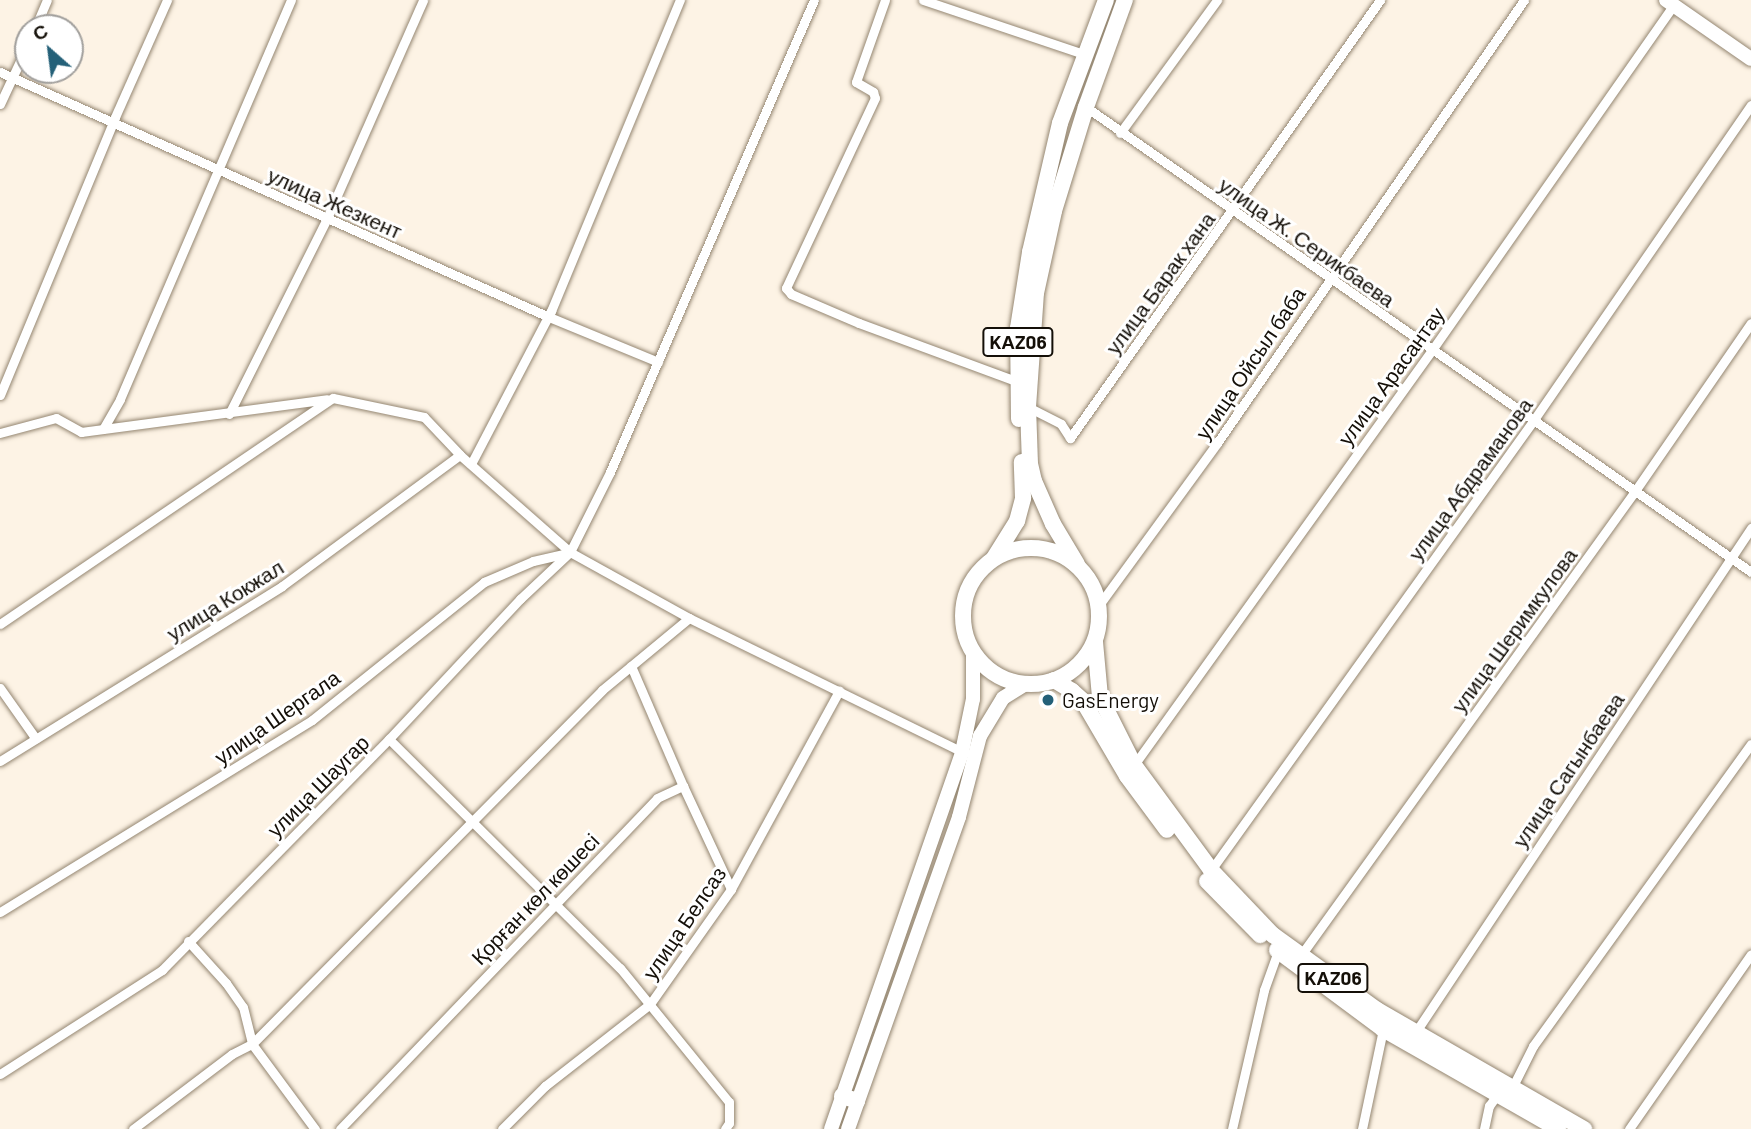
<!DOCTYPE html>
<html>
<head>
<meta charset="utf-8">
<style>
  body { margin:0 }
  #map { position:relative; width:1751px; height:1129px; overflow:hidden; background:#fdf3e5; font-family:Barlow,sans-serif }
  div>[style] { position:absolute }
  [style*='--x'] { left:calc(var(--x)*1px); top:calc(var(--y)*1px); width:calc(var(--w)*1px); rotate:calc(var(--a)*1deg) }
  .roads { filter:drop-shadow(0 0 2px #948671) drop-shadow(0 0 2px #948671) }
  .minor>* { height:9px; margin:-4.5px; padding:0 4.5px; transform-origin:4.5px; border-radius:4.5px; background:#fff }
  .primary>* { height:14px; margin:-7px; padding:0 7px; transform-origin:7px; border-radius:7px; background:#fff }
  .trunk>* { height:16px; margin:-8px; padding:0 8px; transform-origin:8px; border-radius:8px; background:#fff }
  .trunk>.ring { margin:-8px; padding:0; box-sizing:content-box; background:none; border:16px solid #fff; border-radius:50% }
  .dots>* { width:19px; height:19px; translate:-50% -50%; box-sizing:border-box; border:4px solid #fff; border-radius:50% }
  span { translate:-50% -50%; white-space:nowrap; text-align:center; line-height:1.15; -webkit-text-stroke:6px #fff; paint-order:stroke }
  .shield-label span { padding:2px 5px; background:#fff; border:2px solid; border-radius:5px; -webkit-text-stroke-width:0 }
  .shield-label { font-size:19px; color:#140f08; font-weight:700 }
  .street-label { font-size:21px; color:#140f08 }
  .poi-label { font-size:21px; color:#140f08 }
  .left { translate:0 -50%; text-align:left }
  .north { position:absolute; left:14px; top:14px; width:70px; height:70px; box-sizing:border-box; background:#fff; border:2px solid #a19f9c; border-radius:50%; rotate:332deg; font-size:19px; font-weight:700; line-height:28px; text-align:center; color:#140f08 }
  .north::after { content:''; display:block; margin:auto; width:24px; height:32px; background:#246078; clip-path:polygon(50% 0,100% 100%,50% 72%,0 100%) }
</style>
</head>
<body>
<div id="map">
  <div class="roads">
    <div class="minor">
      <i style="--x:885;--y:0;--w:87;--a:109.5"></i>
      <i style="--x:856;--y:82;--w:20;--a:30"></i>
      <i style="--x:873;--y:92;--w:6;--a:72"></i>
      <i style="--x:875;--y:98;--w:210;--a:115.1"></i>
      <i style="--x:786;--y:288;--w:8;--a:50"></i>
      <i style="--x:791;--y:294;--w:74;--a:23.1"></i>
      <i style="--x:859;--y:323;--w:167;--a:20.3"></i>
      <i style="--x:923;--y:0;--w:172;--a:18.6"></i>
      <i style="--x:35;--y:28;--w:30;--a:-67"></i>
      <i style="--x:0;--y:72;--w:601;--a:24.05"></i>
      <i style="--x:549;--y:317;--w:118;--a:22.4"></i>
      <i style="--x:0;--y:104;--w:66;--a:-65"></i>
      <i style="--x:1086;--y:107;--w:811;--a:34.96"></i>
      <i style="--x:1120;--y:133;--w:165;--a:-53.9"></i>
      <i style="--x:0;--y:395;--w:301;--a:-67.5"></i>
      <i style="--x:115;--y:117;--w:128;--a:-66"></i>
      <i style="--x:1028;--y:407;--w:37;--a:27"></i>
      <i style="--x:1061;--y:424;--w:17;--a:57"></i>
      <i style="--x:1070;--y:438;--w:537;--a:-54.71"></i>
      <i style="--x:229;--y:414;--w:219;--a:-63.4"></i>
      <i style="--x:327;--y:218;--w:238;--a:-66.2"></i>
      <i style="--x:103;--y:429;--w:34;--a:-60"></i>
      <i style="--x:120;--y:399;--w:434;--a:-66.8"></i>
      <i style="--x:0;--y:433;--w:58;--a:-15"></i>
      <i style="--x:56;--y:418;--w:29;--a:29"></i>
      <i style="--x:81;--y:432;--w:248;--a:-7.6"></i>
      <i style="--x:471;--y:464;--w:173;--a:-62.4"></i>
      <i style="--x:551;--y:311;--w:337;--a:-67.5"></i>
      <i style="--x:1099;--y:605;--w:200;--a:-53.9"></i>
      <i style="--x:1217;--y:443;--w:539;--a:-55.28"></i>
      <i style="--x:0;--y:624;--w:402;--a:-34.2"></i>
      <i style="--x:333;--y:398;--w:93;--a:11.8"></i>
      <i style="--x:424;--y:417;--w:52;--a:46.5"></i>
      <i style="--x:460;--y:455;--w:147;--a:41.4"></i>
      <i style="--x:570;--y:552;--w:136;--a:29"></i>
      <i style="--x:689;--y:618;--w:304;--a:26.1"></i>
      <i style="--x:631;--y:666;--w:131;--a:66.6"></i>
      <i style="--x:0;--y:688;--w:62;--a:54.8"></i>
      <i style="--x:389;--y:739;--w:325;--a:44.8"></i>
      <i style="--x:620;--y:968;--w:173;--a:50.9"></i>
      <i style="--x:729;--y:1102;--w:21;--a:90"></i>
      <i style="--x:729;--y:1123;--w:7;--a:124"></i>
      <i style="--x:0;--y:761;--w:332;--a:-31.8"></i>
      <i style="--x:282;--y:586;--w:221;--a:-36.4"></i>
      <i style="--x:1134;--y:765;--w:511;--a:-54.32"></i>
      <i style="--x:1432;--y:350;--w:421;--a:-55"></i>
      <i style="--x:1211;--y:870;--w:553;--a:-54.35"></i>
      <i style="--x:1533;--y:421;--w:384;--a:-55.4"></i>
      <i style="--x:0;--y:912;--w:366;--a:-31.6"></i>
      <i style="--x:312;--y:720;--w:221;--a:-38.7"></i>
      <i style="--x:484;--y:582;--w:53;--a:-23.2"></i>
      <i style="--x:533;--y:561;--w:36;--a:-13"></i>
      <i style="--x:188;--y:941;--w:57;--a:47.9"></i>
      <i style="--x:226;--y:983;--w:29;--a:55"></i>
      <i style="--x:243;--y:1007;--w:38;--a:76"></i>
      <i style="--x:252;--y:1044;--w:106;--a:53.5"></i>
      <i style="--x:1301;--y:955;--w:572;--a:-54.25"></i>
      <i style="--x:1635;--y:491;--w:204;--a:-55.4"></i>
      <i style="--x:1415;--y:1033;--w:607;--a:-56.36"></i>
      <i style="--x:0;--y:1074;--w:193;--a:-32.7"></i>
      <i style="--x:162;--y:970;--w:324;--a:-45.5"></i>
      <i style="--x:389;--y:739;--w:192;--a:-46.9"></i>
      <i style="--x:520;--y:599;--w:69;--a:-43.2"></i>
      <i style="--x:570;--y:552;--w:89;--a:-63.4"></i>
      <i style="--x:610;--y:472;--w:514;--a:-66.63"></i>
      <i style="--x:1512;--y:1088;--w:47;--a:-63.4"></i>
      <i style="--x:1533;--y:1046;--w:372;--a:-54.2"></i>
      <i style="--x:133;--y:1129;--w:124;--a:-37.1"></i>
      <i style="--x:232;--y:1054;--w:22;--a:-27"></i>
      <i style="--x:252;--y:1044;--w:498;--a:-45.3"></i>
      <i style="--x:602;--y:690;--w:113;--a:-39.6"></i>
      <i style="--x:340;--y:1129;--w:458;--a:-46.2"></i>
      <i style="--x:657;--y:798;--w:29;--a:-25"></i>
      <i style="--x:683;--y:786;--w:114;--a:65"></i>
      <i style="--x:502;--y:1129;--w:61;--a:-45"></i>
      <i style="--x:545;--y:1086;--w:133;--a:-38"></i>
      <i style="--x:650;--y:1004;--w:141;--a:-54.8"></i>
      <i style="--x:731;--y:889;--w:226;--a:-61.4"></i>
      <i style="--x:1232;--y:1129;--w:143;--a:-77"></i>
      <i style="--x:1264;--y:990;--w:41;--a:-70.3"></i>
      <i style="--x:1362;--y:1129;--w:102;--a:-78.1"></i>
      <i style="--x:1484;--y:1129;--w:24;--a:-78"></i>
      <i style="--x:1489;--y:1106;--w:14;--a:-54"></i>
      <i style="--x:1629;--y:1129;--w:213;--a:-55.1"></i>
    </div>
    <div class="primary">
      <i style="--x:1666;--y:0;--w:103;--a:34.8"></i>
      <i style="--x:831;--y:1129;--w:399;--a:-70.8"></i>
      <i style="--x:962;--y:752;--w:54;--a:-78.3"></i>
      <i style="--x:973;--y:699;--w:47;--a:-90"></i>
      <i style="--x:848;--y:1129;--w:331;--a:-70.4"></i>
      <i style="--x:959;--y:817;--w:84;--a:-75.5"></i>
      <i style="--x:980;--y:736;--w:44;--a:-58.8"></i>
      <i style="--x:1003;--y:698;--w:26;--a:-32"></i>
    </div>
    <div class="trunk">
      <i style="--x:1019;--y:419;--w:91;--a:-90.6"></i>
      <i style="--x:1018;--y:328;--w:77;--a:-81"></i>
      <i style="--x:1030;--y:252;--w:132;--a:-76.9"></i>
      <i style="--x:1060;--y:123;--w:131;--a:-69.5"></i>
      <i class="ring" style="left:963px;top:548px;width:120px;height:120px"></i>
      <i style="--x:994;--y:558;--w:44;--a:-58.1"></i>
      <i style="--x:1017;--y:521;--w:24;--a:-75"></i>
      <i style="--x:1023;--y:498;--w:36;--a:-92"></i>
      <i style="--x:1077;--y:564;--w:47;--a:-121"></i>
      <i style="--x:1053;--y:524;--w:47;--a:-113.8"></i>
      <i style="--x:1034;--y:481;--w:17;--a:-103"></i>
      <i style="--x:1030;--y:464;--w:57;--a:-92"></i>
      <i style="--x:1028;--y:407;--w:114;--a:-86"></i>
      <i style="--x:1036;--y:293;--w:84;--a:-77.6"></i>
      <i style="--x:1054;--y:211;--w:109;--a:-72.9"></i>
      <i style="--x:1086;--y:107;--w:114;--a:-70"></i>
      <i style="--x:1095;--y:642;--w:55;--a:84.8"></i>
      <i style="--x:1100;--y:697;--w:76;--a:63.4"></i>
      <i style="--x:1134;--y:765;--w:130;--a:53.7"></i>
      <i style="--x:1211;--y:870;--w:90;--a:46.4"></i>
      <i style="--x:1273;--y:935;--w:128;--a:35.8"></i>
      <i style="--x:1377;--y:1010;--w:239;--a:29.9"></i>
      <i style="--x:1054;--y:680;--w:21;--a:31"></i>
      <i style="--x:1072;--y:691;--w:15;--a:42"></i>
      <i style="--x:1083;--y:701;--w:87;--a:59.6"></i>
      <i style="--x:1127;--y:776;--w:67;--a:53.5"></i>
      <i style="--x:1207;--y:881;--w:76;--a:45.5"></i>
      <i style="--x:1277;--y:950;--w:132;--a:36.7"></i>
      <i style="--x:1383;--y:1029;--w:202;--a:29.7"></i>
      <i style="--x:842;--y:1096;--w:16;--a:18"></i>
    </div>
  </div>
  <div class="dots">
    <i style="left:1048px;top:700px;background:#246078"></i>
  </div>
  <div class="shield-label">
    <span style="left:1018px;top:342px">KАZ06</span>
    <span style="left:1333px;top:978px">KАZ06</span>
  </div>
  <div class="street-label">
    <span style="left:335px;top:203px;rotate:24deg">улица Жезкент</span>
    <span style="left:1307px;top:242px;rotate:35deg">улица Ж. Серикбаева</span>
    <span style="left:1160px;top:283px;rotate:-54deg">улица Барак хана</span>
    <span style="left:1250px;top:363px;rotate:-56deg">улица Ойсыл баба</span>
    <span style="left:1391px;top:376px;rotate:-54deg">улица Арасантау</span>
    <span style="left:1470px;top:479px;rotate:-54deg">улица Абдраманова</span>
    <span style="left:225px;top:600px;rotate:-32deg">улица Кокжал</span>
    <span style="left:1514px;top:630px;rotate:-54deg">улица Шеримкулова</span>
    <span style="left:277px;top:717px;rotate:-35deg">улица Шергала</span>
    <span style="left:1568px;top:770px;rotate:-56deg">улица Сагынбаева</span>
    <span style="left:318px;top:786px;rotate:-45deg">улица Шаугар</span>
    <span style="left:535px;top:899px;rotate:-46deg">Қорған көл көшесі</span>
    <span style="left:684px;top:923px;rotate:-56deg">улица Белсаз</span>
  </div>
  <div class="poi-label">
    <span class="left" style="left:1062px;top:700px">GasEnergy</span>
  </div>
  <div class="north">С</div>
</div>
</body>
</html>
